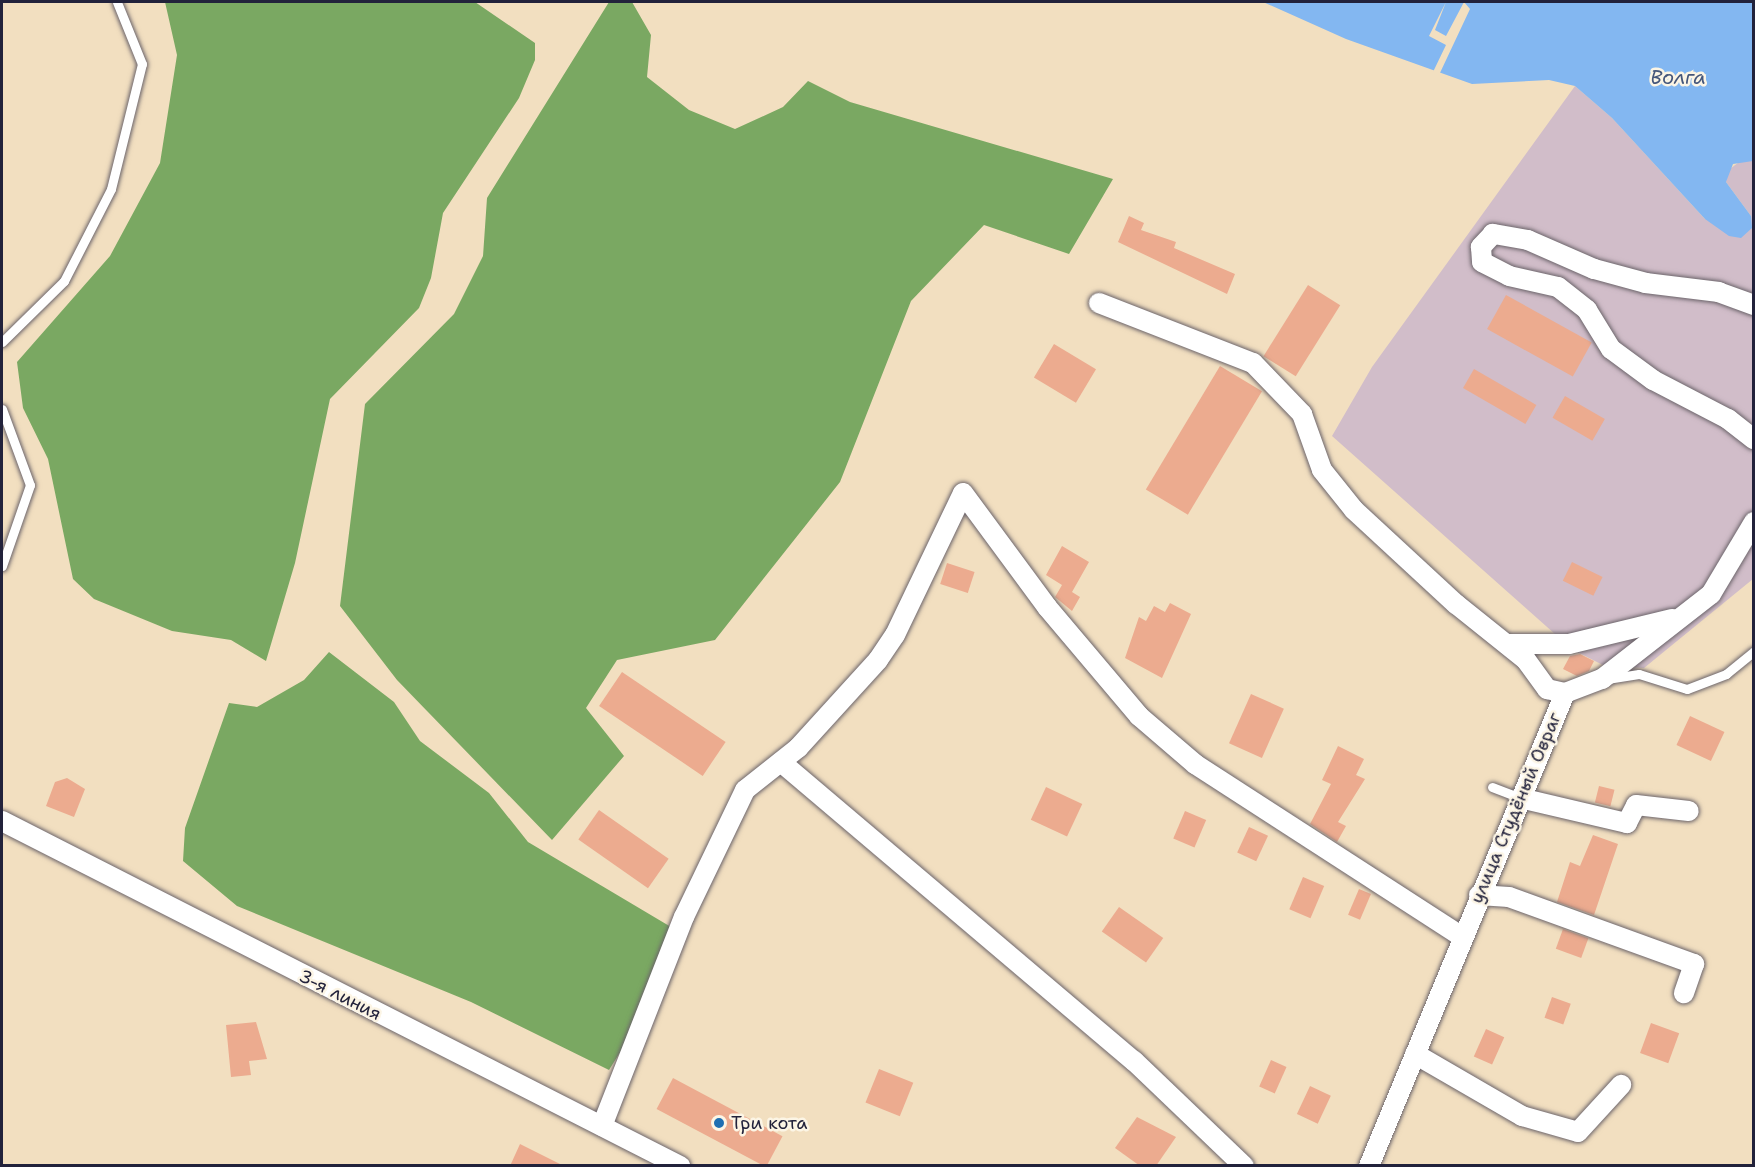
<!DOCTYPE html>
<html>
<head>
<meta charset="utf-8">
<style>
  body { margin:0 }
  #map { position:relative; width:1755px; height:1167px; overflow:hidden; background:#f2dfc0; font-family:"Shantell Sans",sans-serif }
  div>[style] { position:absolute }
  [style*='--x'] { left:calc(var(--x)*1px); top:calc(var(--y)*1px); width:calc(var(--w)*1px); rotate:calc(var(--a)*1deg) }
  .industrial>* { inset:0; background:#d1bdc9 }
  .forest>* { inset:0; background:#7aa862 }
  .water>* { inset:0; background:#83b7f1 }
  .pier>* { inset:0; background:#f2dfc0 }
  .building>* { inset:0; background:#ecab8f; transform-origin:0 0 }
  .roads { filter:drop-shadow(0 0 2px #6b646a) drop-shadow(0 0 2px #6b646a) }
  .service>* { height:9px; margin:-4.5px; padding:0 4.5px; transform-origin:4.5px; border-radius:4.5px; background:#fff }
  .minor>* { height:20px; margin:-10px; padding:0 10px; transform-origin:10px; border-radius:10px; background:#fff }
  .dots>* { width:16px; height:16px; translate:-50% -50%; box-sizing:border-box; border:3px solid #fcf5e5; border-radius:50% }
  span { translate:-50% -50%; white-space:nowrap; text-align:center; line-height:1.15; -webkit-text-stroke:5px #fcf5e5; paint-order:stroke }
  .street-label { font-size:18px; color:#22223b }
  .poi-label { font-size:18px; color:#22223b }
  .left { translate:0 -50%; text-align:left }
  .water-label { font-size:20px; color:#44567b; font-style:italic }
  .frame { position:absolute; inset:0; border:3px solid #22223b; pointer-events:none }
</style>
</head>
<body>
<div id="map">
  <div class="industrial">
    <i style="clip-path:polygon(1575px 86px,1612px 118px,1705px 219px,1751px 216px,1726px 182px,1727px 171px,1742px 160px,1753px 161px,1753px 579px,1644px 668px,1603px 665px,1573px 650px,1332px 436px,1372px 367px)"></i>
  </div>
  <div class="forest">
    <i style="clip-path:polygon(165px 2px,475px 2px,535px 43px,535px 60px,519px 98px,443px 213px,431px 278px,419px 308px,330px 399px,295px 563px,266px 661px,231px 640px,172px 631px,94px 599px,73px 579px,48px 459px,23px 408px,17px 362px,110px 256px,160px 163px,177px 55px)"></i>
    <i style="clip-path:polygon(609px 2px,632px 2px,651px 35px,647px 77px,689px 110px,735px 129px,783px 107px,808px 81px,850px 102px,1113px 179px,1069px 254px,984px 225px,911px 301px,840px 482px,715px 640px,617px 660px,586px 708px,624px 756px,552px 840px,397px 680px,340px 606px,365px 404px,454px 314px,483px 256px,487px 198px)"></i>
    <i style="clip-path:polygon(329px 652px,394px 702px,420px 741px,489px 793px,528px 842px,671px 927px,629px 1038px,609px 1070px,471px 1002px,237px 906px,183px 861px,185px 828px,229px 703px,257px 707px,304px 680px)"></i>
  </div>
  <div class="water">
    <i style="clip-path:polygon(1263px 2px,1753px 2px,1753px 161px,1733px 164px,1726px 182px,1751px 216px,1752px 228px,1741px 238px,1729px 236px,1705px 219px,1612px 118px,1575px 86px,1549px 80px,1472px 84px,1346px 39px)"></i>
  </div>
  <div class="pier">
    <i style="clip-path:polygon(1446px 2px,1435px 30px,1446px 36px,1464px 2px,1470px 9px,1439px 75px,1433px 72px,1446px 45px,1429px 36px)"></i>
  </div>
  <div class="building">
    <i style="clip-path:polygon(1129px 216px,1144px 223px,1141px 230px,1176px 242px,1174px 248px,1235px 274px,1227px 294px,1118px 242px)"></i>
    <i style="left:1308px;top:285px;width:38px;height:84px;rotate:32deg"></i>
    <i style="left:1506px;top:295px;width:98px;height:39px;rotate:29deg"></i>
    <i style="left:1054px;top:344px;width:49px;height:39px;rotate:31deg"></i>
    <i style="left:1220px;top:366px;width:49px;height:144px;rotate:31deg"></i>
    <i style="left:1474px;top:369px;width:72px;height:22px;rotate:30deg"></i>
    <i style="left:1565px;top:396px;width:46px;height:25px;rotate:30deg"></i>
    <i style="clip-path:polygon(1062px 546px,1089px 562px,1072px 592px,1080px 597px,1072px 611px,1055px 597px,1062px 585px,1046px 575px)"></i>
    <i style="left:1572px;top:562px;width:34px;height:21px;rotate:26deg"></i>
    <i style="left:947px;top:563px;width:29px;height:22px;rotate:18deg"></i>
    <i style="clip-path:polygon(1170px 603px,1191px 614px,1162px 678px,1125px 658px,1139px 617px,1146px 621px,1154px 606px,1165px 612px)"></i>
    <i style="clip-path:polygon(1580px 654px,1594px 661px,1589px 671px,1577px 676px,1563px 669px,1570px 656px)"></i>
    <i style="left:622px;top:672px;width:125px;height:41px;rotate:34deg"></i>
    <i style="left:1251px;top:694px;width:36px;height:54px;rotate:24deg"></i>
    <i style="left:1690px;top:716px;width:38px;height:32px;rotate:25deg"></i>
    <i style="clip-path:polygon(1338px 746px,1364px 759px,1356px 775px,1365px 779px,1338px 822px,1346px 826px,1337px 842px,1310px 824px,1331px 784px,1322px 780px)"></i>
    <i style="clip-path:polygon(67px 778px,85px 789px,74px 817px,46px 806px,55px 782px)"></i>
    <i style="left:1599px;top:786px;width:16px;height:17px;rotate:14deg"></i>
    <i style="left:1046px;top:787px;width:40px;height:36px;rotate:25deg"></i>
    <i style="left:599px;top:810px;width:85px;height:36px;rotate:35deg"></i>
    <i style="left:1185px;top:811px;width:23px;height:30px;rotate:23deg"></i>
    <i style="left:1249px;top:827px;width:21px;height:28px;rotate:25deg"></i>
    <i style="clip-path:polygon(1593px 835px,1618px 844px,1594px 915px,1557px 902px,1570px 862px,1580px 866px)"></i>
    <i style="left:1303px;top:877px;width:23px;height:35px;rotate:23deg"></i>
    <i style="left:1359px;top:889px;width:13px;height:28px;rotate:23deg"></i>
    <i style="left:1119px;top:907px;width:54px;height:30px;rotate:35deg"></i>
    <i style="left:1563px;top:929px;width:27px;height:21px;rotate:20deg"></i>
    <i style="left:1552px;top:997px;width:20px;height:22px;rotate:20deg"></i>
    <i style="clip-path:polygon(256px 1022px,267px 1059px,249px 1061px,251px 1075px,231px 1077px,226px 1025px)"></i>
    <i style="left:1651px;top:1023px;width:30px;height:32px;rotate:20deg"></i>
    <i style="left:1486px;top:1029px;width:20px;height:30px;rotate:24deg"></i>
    <i style="left:1271px;top:1060px;width:17px;height:29px;rotate:24deg"></i>
    <i style="left:879px;top:1069px;width:37px;height:36px;rotate:22deg"></i>
    <i style="left:673px;top:1078px;width:124px;height:35px;rotate:28deg"></i>
    <i style="left:1310px;top:1086px;width:23px;height:31px;rotate:25deg"></i>
    <i style="clip-path:polygon(1137px 1117px,1176px 1137px,1156px 1166px,1140px 1166px,1115px 1148px)"></i>
    <i style="clip-path:polygon(520px 1144px,564px 1166px,510px 1166px)"></i>
  </div>
  <div class="roads">
    <div class="service">
      <i style="--x:2;--y:342;--w:87;--a:-44.5"></i>
      <i style="--x:64;--y:281;--w:103;--a:-62.9"></i>
      <i style="--x:111;--y:189;--w:129;--a:-76.1"></i>
      <i style="--x:142;--y:64;--w:67;--a:-112"></i>
      <i style="--x:2;--y:409;--w:81;--a:69.8"></i>
      <i style="--x:30;--y:485;--w:86;--a:109.1"></i>
      <i style="--x:1607;--y:679;--w:32;--a:-9"></i>
      <i style="--x:1639;--y:674;--w:50;--a:17.4"></i>
      <i style="--x:1687;--y:689;--w:42;--a:-21"></i>
      <i style="--x:1726;--y:674;--w:36;--a:-39"></i>
      <i style="--x:1492;--y:787;--w:30;--a:21"></i>
    </div>
    <div class="minor">
      <i style="--x:1099;--y:303;--w:165;--a:21.3"></i>
      <i style="--x:1253;--y:363;--w:71;--a:46.1"></i>
      <i style="--x:1302;--y:414;--w:59;--a:70.3"></i>
      <i style="--x:1322;--y:470;--w:51;--a:51.3"></i>
      <i style="--x:1354;--y:510;--w:139;--a:42.7"></i>
      <i style="--x:1456;--y:604;--w:90;--a:38.7"></i>
      <i style="--x:1526;--y:660;--w:36;--a:54"></i>
      <i style="--x:1547;--y:689;--w:18;--a:13"></i>
      <i style="--x:1754;--y:305;--w:37;--a:-160"></i>
      <i style="--x:1719;--y:292;--w:74;--a:-173"></i>
      <i style="--x:1646;--y:283;--w:54;--a:-164.9"></i>
      <i style="--x:1594;--y:269;--w:72;--a:-156.3"></i>
      <i style="--x:1528;--y:240;--w:36;--a:-170"></i>
      <i style="--x:1493;--y:234;--w:18;--a:133"></i>
      <i style="--x:1481;--y:247;--w:15;--a:86"></i>
      <i style="--x:1482;--y:262;--w:30;--a:27"></i>
      <i style="--x:1509;--y:276;--w:50;--a:12.7"></i>
      <i style="--x:1558;--y:287;--w:37;--a:38"></i>
      <i style="--x:1587;--y:310;--w:46;--a:58.4"></i>
      <i style="--x:1611;--y:349;--w:52;--a:36.4"></i>
      <i style="--x:1653;--y:380;--w:85;--a:27.5"></i>
      <i style="--x:1728;--y:419;--w:33;--a:38"></i>
      <i style="--x:1509;--y:644;--w:60;--a:0"></i>
      <i style="--x:1569;--y:644;--w:106;--a:-13.6"></i>
      <i style="--x:781;--y:762;--w:463;--a:40.3"></i>
      <i style="--x:1134;--y:1061;--w:152;--a:43.7"></i>
      <i style="--x:1520;--y:798;--w:110;--a:13.2"></i>
      <i style="--x:1627;--y:823;--w:20;--a:-63"></i>
      <i style="--x:1636;--y:805;--w:53;--a:6.5"></i>
      <i style="--x:2;--y:821;--w:761;--a:26.97"></i>
      <i style="--x:1479;--y:895;--w:30;--a:4"></i>
      <i style="--x:1509;--y:897;--w:197;--a:19.9"></i>
      <i style="--x:1694;--y:964;--w:31;--a:109"></i>
      <i style="--x:1415;--y:1054;--w:124;--a:30.1"></i>
      <i style="--x:1522;--y:1116;--w:58;--a:15.9"></i>
      <i style="--x:1578;--y:1132;--w:64;--a:-47.5"></i>
      <i style="--x:602;--y:1126;--w:225;--a:-68.6"></i>
      <i style="--x:684;--y:917;--w:141;--a:-64.3"></i>
      <i style="--x:745;--y:790;--w:68;--a:-38.4"></i>
      <i style="--x:798;--y:748;--w:119;--a:-47.7"></i>
      <i style="--x:878;--y:660;--w:30;--a:-56"></i>
      <i style="--x:895;--y:635;--w:157;--a:-64.4"></i>
      <i style="--x:963;--y:493;--w:142;--a:53.6"></i>
      <i style="--x:1047;--y:607;--w:143;--a:49.8"></i>
      <i style="--x:1139;--y:716;--w:74;--a:40.6"></i>
      <i style="--x:1195;--y:764;--w:317;--a:32.9"></i>
      <i style="--x:1369;--y:1166;--w:512;--a:-67.49"></i>
      <i style="--x:1565;--y:693;--w:40;--a:-21"></i>
      <i style="--x:1602;--y:679;--w:138;--a:-37.9"></i>
      <i style="--x:1711;--y:594;--w:84;--a:-59.2"></i>
    </div>
  </div>
  <div class="dots">
    <i style="left:719px;top:1123px;background:#1f6fb2"></i>
  </div>
  <div class="street-label">
    <span style="left:1516px;top:808px;rotate:-67deg">улица Студёный Овраг</span>
    <span style="left:340px;top:995px;rotate:27deg">3-я линия</span>
  </div>
  <div class="poi-label">
    <span class="left" style="left:731px;top:1123px">Три кота</span>
  </div>
  <div class="water-label">
    <span style="left:1678px;top:77px">Волга</span>
  </div>
  <div class="frame"></div>
</div>
</body>
</html>
